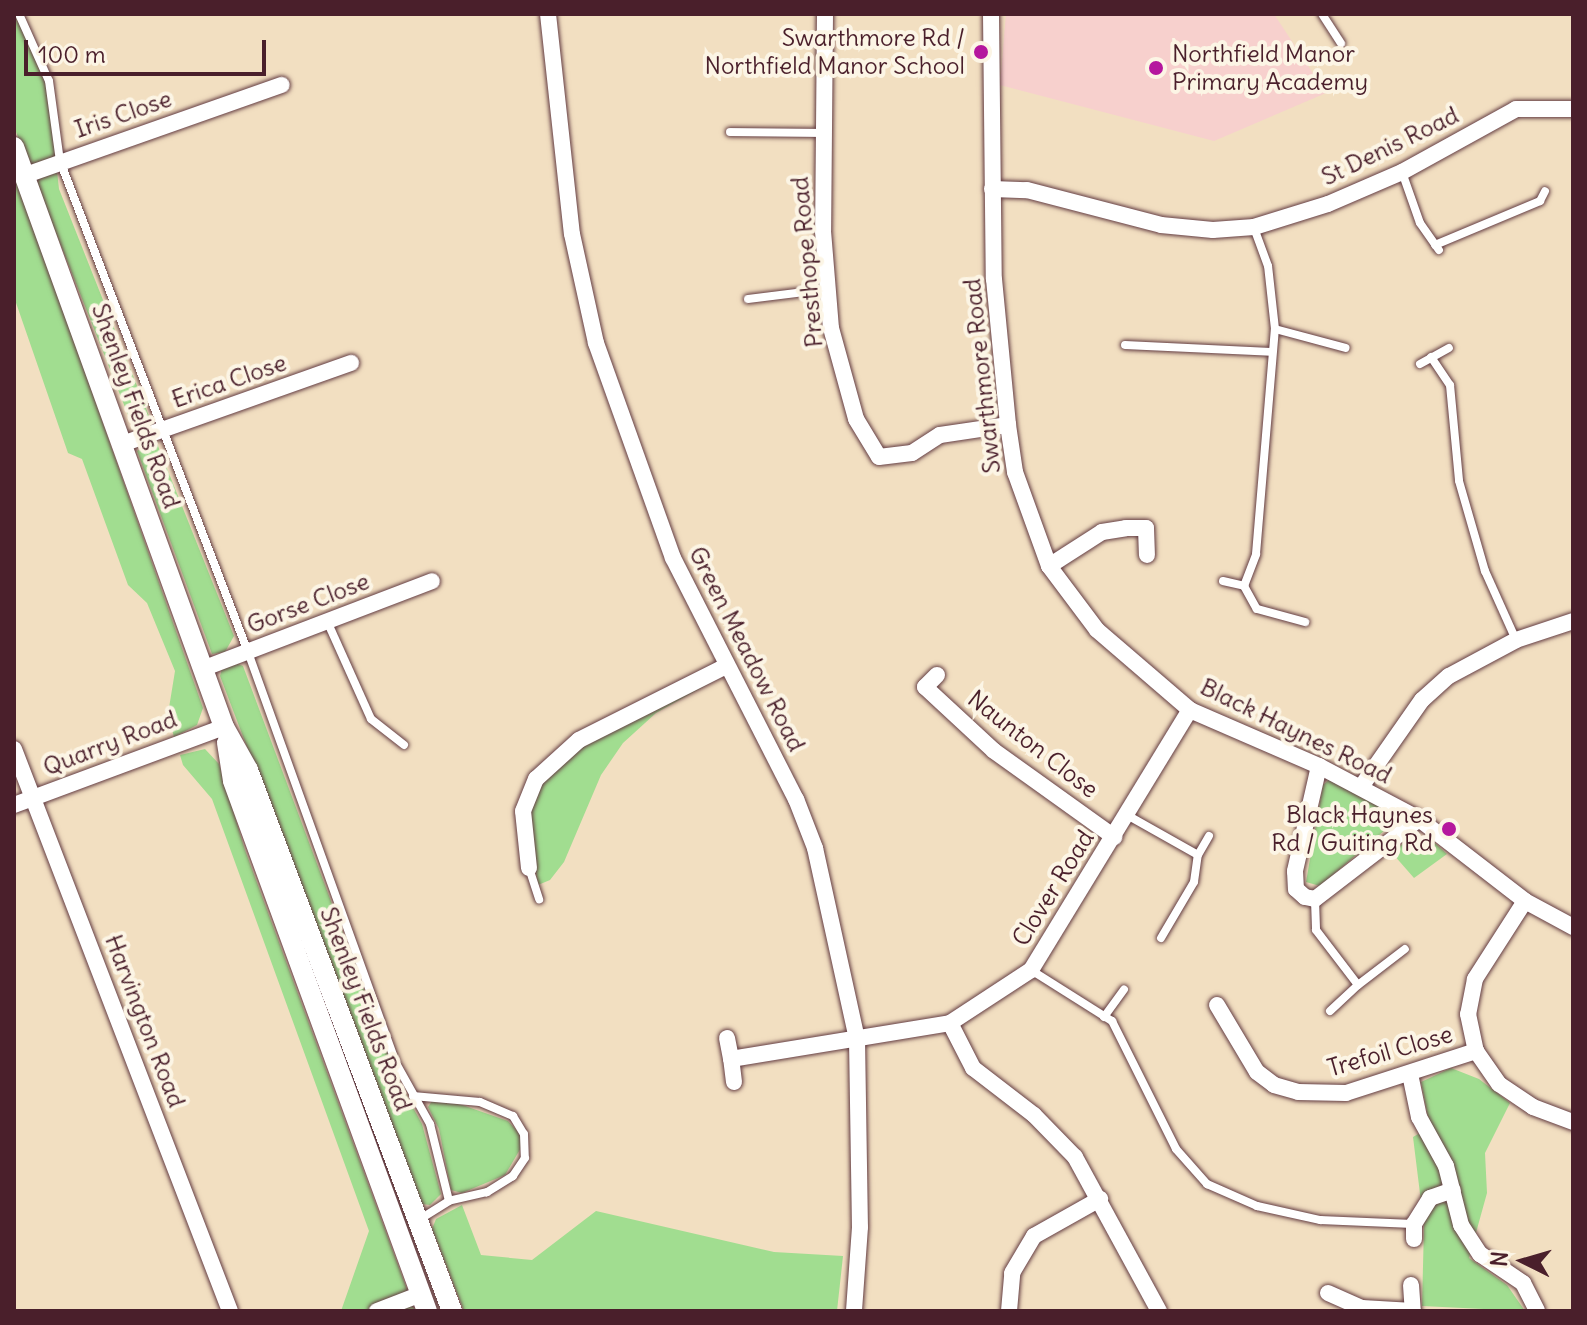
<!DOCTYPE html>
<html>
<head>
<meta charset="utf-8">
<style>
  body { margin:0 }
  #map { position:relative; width:1587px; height:1325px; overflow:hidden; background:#f2dfc1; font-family:Delius,sans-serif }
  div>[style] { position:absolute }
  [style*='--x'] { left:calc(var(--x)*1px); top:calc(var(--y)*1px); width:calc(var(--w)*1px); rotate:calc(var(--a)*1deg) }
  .built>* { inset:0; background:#f7d0cd }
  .green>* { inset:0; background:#a1dd90 }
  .roads { filter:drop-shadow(0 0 2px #633c42) drop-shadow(0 0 2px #633c42) }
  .service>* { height:8px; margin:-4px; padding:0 4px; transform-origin:4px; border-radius:4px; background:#fff }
  .minor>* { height:16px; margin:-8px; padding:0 8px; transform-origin:8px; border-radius:8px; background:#fff }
  .tertiary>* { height:20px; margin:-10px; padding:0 10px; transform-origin:10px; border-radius:10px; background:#fff }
  .dots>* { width:22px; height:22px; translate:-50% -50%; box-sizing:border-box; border:4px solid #fcf5e5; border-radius:50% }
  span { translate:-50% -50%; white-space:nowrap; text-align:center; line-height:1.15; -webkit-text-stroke:8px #fcf5e5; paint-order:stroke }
  .poi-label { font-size:24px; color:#4a1f2b }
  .right { translate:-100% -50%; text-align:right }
  .left { translate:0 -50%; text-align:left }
  .street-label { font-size:24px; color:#4a1f2b }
  .frame { position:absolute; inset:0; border:16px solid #4a1f2b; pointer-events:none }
  .north { position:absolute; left:1483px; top:1221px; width:80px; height:80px; -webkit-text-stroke:6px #fcf5e5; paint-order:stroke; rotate:275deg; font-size:22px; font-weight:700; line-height:32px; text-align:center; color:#4a1f2b }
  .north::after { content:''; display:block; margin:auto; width:28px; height:36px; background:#4a1f2b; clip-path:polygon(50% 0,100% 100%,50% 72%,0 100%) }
  .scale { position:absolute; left:24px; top:40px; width:242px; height:36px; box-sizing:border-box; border:4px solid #4a1f2b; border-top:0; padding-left:10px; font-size:24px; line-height:28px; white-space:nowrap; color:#4a1f2b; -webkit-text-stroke:6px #fcf5e5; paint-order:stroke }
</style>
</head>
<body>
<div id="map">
  <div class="built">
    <i style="clip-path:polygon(1006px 14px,1274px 14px,1326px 93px,1214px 141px,1000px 85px)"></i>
  </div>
  <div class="green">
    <i style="clip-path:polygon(16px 14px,47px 83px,59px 189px,151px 421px,134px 430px,14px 127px)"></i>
    <i style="clip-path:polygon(14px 170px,203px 708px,197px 725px,174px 737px,168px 714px,175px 671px,147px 603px,128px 585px,82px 459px,68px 453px,14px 297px)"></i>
    <i style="clip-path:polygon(156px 441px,234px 636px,225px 652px,212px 654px,137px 451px)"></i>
    <i style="clip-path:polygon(238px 664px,243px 666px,398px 1080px,422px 1124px,441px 1194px,430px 1205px,421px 1204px,220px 676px,222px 669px)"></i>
    <i style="clip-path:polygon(721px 677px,656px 713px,623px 743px,601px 775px,564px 862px,550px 880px,538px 885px,527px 812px,541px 779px,582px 743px)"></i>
    <i style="clip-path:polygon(205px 749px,219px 764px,245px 850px,415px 1311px,341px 1311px,369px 1231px,212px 799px,183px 765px,180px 755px)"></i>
    <i style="clip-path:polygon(1330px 779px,1395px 813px,1392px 824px,1320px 886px,1306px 882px,1323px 785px)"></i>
    <i style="clip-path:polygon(1427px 836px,1447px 854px,1414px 878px,1393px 854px,1405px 841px)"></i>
    <i style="clip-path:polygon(1451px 1068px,1479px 1079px,1510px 1103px,1485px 1153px,1487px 1193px,1469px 1258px,1507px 1285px,1525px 1311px,1422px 1306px,1424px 1226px,1413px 1137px,1430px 1127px,1421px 1082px)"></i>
    <i style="clip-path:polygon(448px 1100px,508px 1121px,519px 1133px,522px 1146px,505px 1175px,462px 1193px,451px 1190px,439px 1129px,428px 1107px,432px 1101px)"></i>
    <i style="clip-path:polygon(462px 1205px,481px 1255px,532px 1260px,596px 1211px,774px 1252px,843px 1256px,837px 1311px,464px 1311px,432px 1229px,436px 1219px)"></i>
  </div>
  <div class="roads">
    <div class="service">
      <i style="--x:19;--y:14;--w:73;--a:65.9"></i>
      <i style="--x:49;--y:81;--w:81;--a:82.2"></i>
      <i style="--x:60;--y:161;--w:526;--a:69.05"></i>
      <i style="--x:248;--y:652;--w:439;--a:70.2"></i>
      <i style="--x:397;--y:1065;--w:68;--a:60.8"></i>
      <i style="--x:430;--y:1124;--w:79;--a:76.1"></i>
      <i style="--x:449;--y:1201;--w:36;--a:148"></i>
      <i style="--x:1322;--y:14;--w:35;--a:57"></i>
      <i style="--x:730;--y:132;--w:92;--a:0.6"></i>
      <i style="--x:1402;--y:172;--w:54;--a:70.6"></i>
      <i style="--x:1420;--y:223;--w:33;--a:55"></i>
      <i style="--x:1435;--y:245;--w:114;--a:-22.7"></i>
      <i style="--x:1540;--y:201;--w:11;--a:-63"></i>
      <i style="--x:748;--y:299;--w:81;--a:-7.1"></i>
      <i style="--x:1275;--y:329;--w:73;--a:15"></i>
      <i style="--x:1125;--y:345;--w:146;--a:2.7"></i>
      <i style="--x:1431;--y:357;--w:34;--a:56"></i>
      <i style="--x:1450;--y:385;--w:96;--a:84.6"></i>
      <i style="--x:1459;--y:481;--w:94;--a:73.9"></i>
      <i style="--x:1485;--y:571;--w:76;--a:65.8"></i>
      <i style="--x:1420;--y:364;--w:33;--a:-29"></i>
      <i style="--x:1223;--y:581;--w:22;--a:13"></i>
      <i style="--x:1244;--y:586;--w:34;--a:-69"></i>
      <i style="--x:1256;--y:554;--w:226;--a:-85.2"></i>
      <i style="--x:1275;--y:329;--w:63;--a:-96.3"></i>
      <i style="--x:1268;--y:266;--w:40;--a:-110.2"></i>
      <i style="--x:1244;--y:586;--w:26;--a:61"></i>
      <i style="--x:1257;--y:609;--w:50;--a:15.2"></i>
      <i style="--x:327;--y:621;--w:107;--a:65.8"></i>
      <i style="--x:371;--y:719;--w:42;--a:38.2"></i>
      <i style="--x:1127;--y:815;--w:81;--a:29.4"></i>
      <i style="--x:529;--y:868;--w:33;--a:72"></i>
      <i style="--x:1315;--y:900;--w:30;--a:88"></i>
      <i style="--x:1316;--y:930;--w:69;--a:52.6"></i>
      <i style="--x:1358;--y:985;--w:59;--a:-37.5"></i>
      <i style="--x:1161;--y:938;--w:65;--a:-59.5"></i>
      <i style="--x:1194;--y:882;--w:27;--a:-82"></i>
      <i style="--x:1198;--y:855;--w:22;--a:-60"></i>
      <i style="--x:1031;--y:970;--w:96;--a:32.2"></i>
      <i style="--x:1112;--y:1021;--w:143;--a:63.4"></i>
      <i style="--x:1176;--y:1149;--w:47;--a:48.5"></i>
      <i style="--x:1207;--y:1184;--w:55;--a:23.7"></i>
      <i style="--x:1257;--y:1206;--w:65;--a:12.5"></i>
      <i style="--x:1320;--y:1220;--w:93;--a:2.5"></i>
      <i style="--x:1330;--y:1011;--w:38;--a:-43"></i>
      <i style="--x:1104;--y:1017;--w:34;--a:-54"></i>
      <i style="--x:413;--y:1096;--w:67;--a:5.1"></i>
      <i style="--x:480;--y:1102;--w:36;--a:23"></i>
      <i style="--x:513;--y:1116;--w:21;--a:59"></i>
      <i style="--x:524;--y:1134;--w:24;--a:88"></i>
      <i style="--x:525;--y:1158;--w:22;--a:124"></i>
      <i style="--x:513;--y:1176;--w:31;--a:148"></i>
      <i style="--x:487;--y:1192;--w:39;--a:167"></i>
    </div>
    <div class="minor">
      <i style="--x:548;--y:14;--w:221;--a:83.8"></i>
      <i style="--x:572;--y:234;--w:112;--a:77.6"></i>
      <i style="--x:596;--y:343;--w:228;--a:70.3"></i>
      <i style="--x:673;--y:558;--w:271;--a:63"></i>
      <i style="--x:796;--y:799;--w:53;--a:68.8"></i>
      <i style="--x:815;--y:848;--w:196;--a:77.6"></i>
      <i style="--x:857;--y:1039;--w:188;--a:89.1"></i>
      <i style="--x:860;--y:1227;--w:84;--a:94.1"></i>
      <i style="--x:825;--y:14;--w:217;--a:90.5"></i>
      <i style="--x:823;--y:231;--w:97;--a:85.3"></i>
      <i style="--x:831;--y:328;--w:94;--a:74.6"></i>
      <i style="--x:856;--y:419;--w:44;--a:58.8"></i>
      <i style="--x:879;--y:457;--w:33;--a:-7"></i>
      <i style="--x:912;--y:453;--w:33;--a:-33"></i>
      <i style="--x:940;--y:435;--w:69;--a:-8.4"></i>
      <i style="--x:991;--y:14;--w:265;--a:89.4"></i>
      <i style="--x:994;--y:279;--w:147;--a:84.5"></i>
      <i style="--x:1008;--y:425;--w:48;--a:81.5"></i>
      <i style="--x:1015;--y:472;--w:100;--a:70.1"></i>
      <i style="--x:1049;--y:566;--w:80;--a:53.1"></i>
      <i style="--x:1097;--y:630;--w:123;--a:40.7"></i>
      <i style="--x:1190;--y:710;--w:141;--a:23.5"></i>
      <i style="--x:1319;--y:766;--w:113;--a:27.9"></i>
      <i style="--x:1419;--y:819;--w:134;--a:37.7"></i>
      <i style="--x:1525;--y:901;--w:55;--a:28.4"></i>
      <i style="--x:26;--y:175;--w:271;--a:-19.4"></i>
      <i style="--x:992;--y:189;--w:35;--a:2"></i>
      <i style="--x:1027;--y:190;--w:138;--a:14.6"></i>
      <i style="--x:1161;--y:225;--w:52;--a:5.5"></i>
      <i style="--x:1213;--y:230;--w:41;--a:-4.2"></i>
      <i style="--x:1254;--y:227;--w:77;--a:-17.3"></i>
      <i style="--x:1328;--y:204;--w:81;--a:-23.4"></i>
      <i style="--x:1402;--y:172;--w:130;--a:-28.9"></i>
      <i style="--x:1516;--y:109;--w:57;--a:0"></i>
      <i style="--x:122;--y:444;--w:243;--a:-19.5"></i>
      <i style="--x:1049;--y:566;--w:63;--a:-32.7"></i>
      <i style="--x:1102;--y:532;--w:24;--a:-9"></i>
      <i style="--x:1126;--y:528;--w:20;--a:0"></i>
      <i style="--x:1146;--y:528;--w:27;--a:88"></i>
      <i style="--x:202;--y:669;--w:246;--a:-20.9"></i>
      <i style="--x:937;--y:675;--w:17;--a:135"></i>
      <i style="--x:925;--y:687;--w:94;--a:42.8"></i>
      <i style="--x:994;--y:751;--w:148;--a:35.6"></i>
      <i style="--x:14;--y:749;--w:602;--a:68.98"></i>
      <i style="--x:1319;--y:766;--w:108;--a:102.9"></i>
      <i style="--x:1295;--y:871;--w:18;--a:87"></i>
      <i style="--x:1296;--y:889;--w:12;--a:42"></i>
      <i style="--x:1305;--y:897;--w:10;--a:11"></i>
      <i style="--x:1315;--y:899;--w:131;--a:-37.6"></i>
      <i style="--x:1361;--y:787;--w:106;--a:-55"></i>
      <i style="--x:1422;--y:700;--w:36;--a:-42"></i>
      <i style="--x:1449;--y:676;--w:76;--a:-28.2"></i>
      <i style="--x:1516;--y:640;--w:60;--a:-18.4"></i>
      <i style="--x:14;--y:805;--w:224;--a:-20.4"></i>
      <i style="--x:529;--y:868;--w:57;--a:-96"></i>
      <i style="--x:523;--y:811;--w:35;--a:-68"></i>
      <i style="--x:536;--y:779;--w:58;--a:-42.2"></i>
      <i style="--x:579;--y:740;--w:165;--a:-26.7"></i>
      <i style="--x:1525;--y:901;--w:93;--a:122.7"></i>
      <i style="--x:1475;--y:979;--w:36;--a:101"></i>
      <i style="--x:1468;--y:1014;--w:38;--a:78"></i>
      <i style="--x:1476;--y:1051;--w:40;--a:55.1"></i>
      <i style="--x:1499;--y:1084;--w:41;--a:34.1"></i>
      <i style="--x:1533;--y:1107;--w:43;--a:20.6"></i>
      <i style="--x:1217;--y:1005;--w:78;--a:59.2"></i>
      <i style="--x:1257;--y:1072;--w:21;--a:37"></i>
      <i style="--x:1274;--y:1085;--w:25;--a:16"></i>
      <i style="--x:1298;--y:1092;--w:48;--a:1.2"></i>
      <i style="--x:1346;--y:1093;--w:137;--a:-17.9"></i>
      <i style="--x:950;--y:1023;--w:51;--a:62.9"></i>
      <i style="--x:973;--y:1068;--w:77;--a:37.6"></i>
      <i style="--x:1034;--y:1115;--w:59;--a:45.7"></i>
      <i style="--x:1075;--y:1157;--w:175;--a:61.4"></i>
      <i style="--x:727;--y:1038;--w:21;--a:79"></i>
      <i style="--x:1410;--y:1074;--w:44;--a:78.2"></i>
      <i style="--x:1419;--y:1117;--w:56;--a:61.1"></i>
      <i style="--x:1446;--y:1166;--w:61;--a:75.7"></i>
      <i style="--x:1461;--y:1225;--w:35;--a:57"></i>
      <i style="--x:1480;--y:1254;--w:52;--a:34"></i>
      <i style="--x:1523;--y:1283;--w:31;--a:63"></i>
      <i style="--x:734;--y:1082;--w:23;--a:-97"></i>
      <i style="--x:731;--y:1059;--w:222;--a:-9.3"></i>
      <i style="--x:950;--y:1023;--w:97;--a:-33.2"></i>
      <i style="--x:1031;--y:970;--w:305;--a:-58.6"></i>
      <i style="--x:1414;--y:1239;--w:15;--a:-90"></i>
      <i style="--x:1414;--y:1224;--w:31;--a:-58"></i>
      <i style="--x:1430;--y:1198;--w:24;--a:-19"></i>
      <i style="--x:1411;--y:1285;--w:26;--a:86"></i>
      <i style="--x:1328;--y:1293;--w:37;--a:24"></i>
      <i style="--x:1362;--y:1308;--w:51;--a:3.4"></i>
      <i style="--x:377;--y:1311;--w:47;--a:-21.1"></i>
      <i style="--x:1009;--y:1311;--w:38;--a:-85"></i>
      <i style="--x:1012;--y:1273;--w:43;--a:-59.3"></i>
      <i style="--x:1034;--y:1236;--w:76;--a:-29.3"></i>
    </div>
    <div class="tertiary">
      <i style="--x:14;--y:147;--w:617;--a:70.1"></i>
      <i style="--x:224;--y:727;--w:49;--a:60.8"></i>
      <i style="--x:248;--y:770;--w:578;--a:69.34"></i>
      <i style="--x:227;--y:743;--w:38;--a:81"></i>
      <i style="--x:233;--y:781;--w:564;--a:69.9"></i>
    </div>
  </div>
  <div class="dots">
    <i style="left:981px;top:52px;background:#b5179e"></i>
    <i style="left:1156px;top:68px;background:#b5179e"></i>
    <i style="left:1449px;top:829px;background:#b5179e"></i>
  </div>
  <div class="poi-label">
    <span class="right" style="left:965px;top:52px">Swarthmore Rd /<br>Northfield Manor School</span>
    <span class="left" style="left:1172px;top:68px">Northfield Manor<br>Primary Academy</span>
    <span class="right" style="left:1433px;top:829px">Black Haynes<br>Rd / Guiting Rd</span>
  </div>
  <div class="street-label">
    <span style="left:123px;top:114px;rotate:-19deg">Iris Close</span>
    <span style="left:1390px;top:146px;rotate:-26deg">St Denis Road</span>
    <span style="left:807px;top:262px;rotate:-95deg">Presthope Road</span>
    <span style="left:982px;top:376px;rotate:-96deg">Swarthmore Road</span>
    <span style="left:229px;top:381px;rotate:-19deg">Erica Close</span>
    <span style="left:136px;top:406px;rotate:70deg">Shenley Fields Road</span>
    <span style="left:308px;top:603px;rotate:-21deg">Gorse Close</span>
    <span style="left:747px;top:649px;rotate:63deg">Green Meadow Road</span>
    <span style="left:1296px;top:731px;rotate:26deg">Black Haynes Road</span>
    <span style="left:110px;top:743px;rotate:-21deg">Quarry Road</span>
    <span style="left:1033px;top:744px;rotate:38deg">Naunton Close</span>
    <span style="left:1053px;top:888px;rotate:-58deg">Clover Road</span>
    <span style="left:366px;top:1009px;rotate:69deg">Shenley Fields Road</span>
    <span style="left:145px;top:1021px;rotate:69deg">Harvington Road</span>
    <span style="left:1390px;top:1051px;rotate:-16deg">Trefoil Close</span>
  </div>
  <div class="frame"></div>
  <div class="north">N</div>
  <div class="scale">100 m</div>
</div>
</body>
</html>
